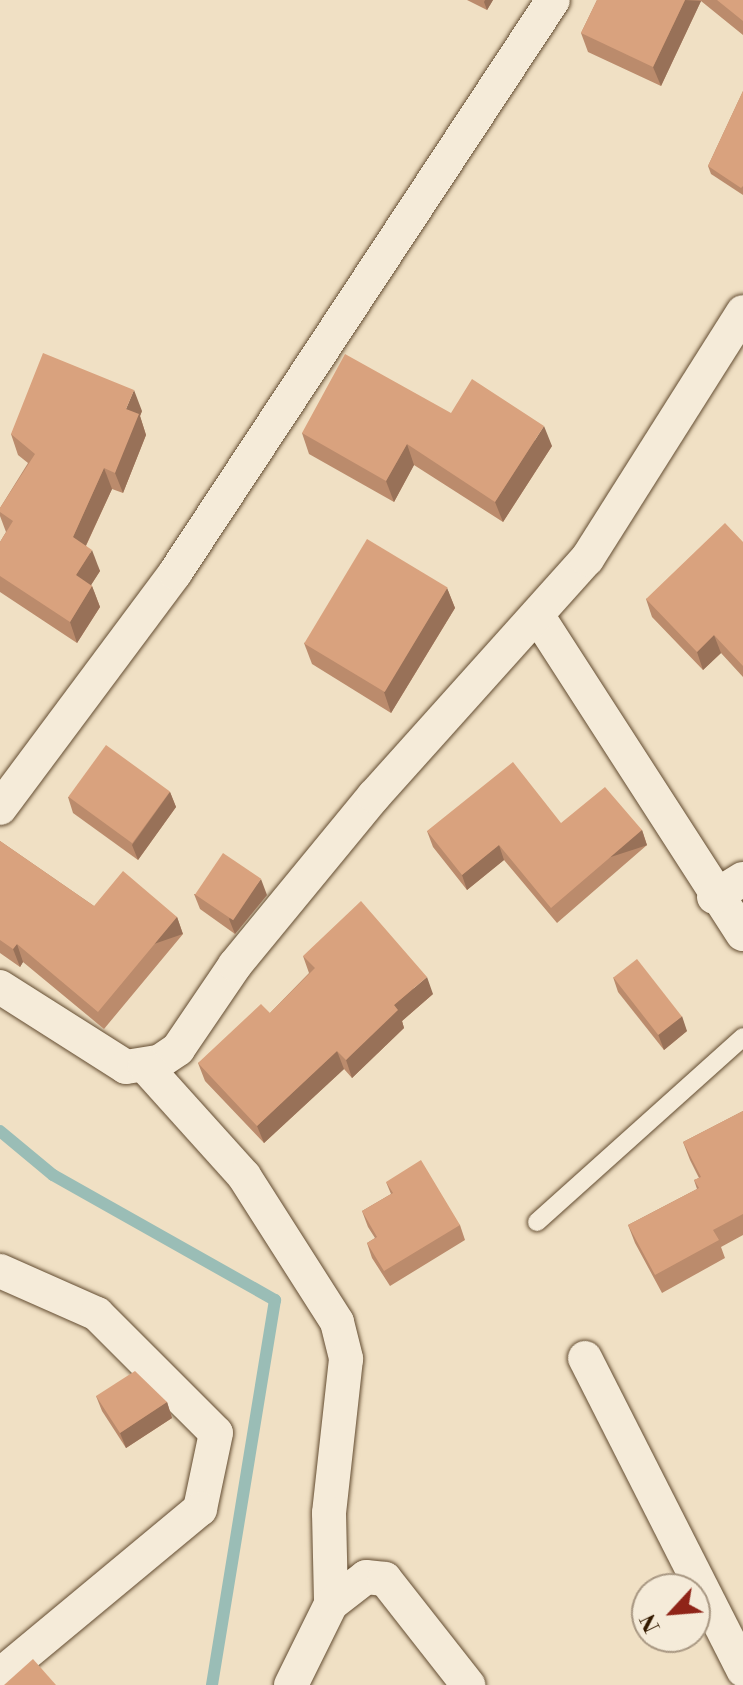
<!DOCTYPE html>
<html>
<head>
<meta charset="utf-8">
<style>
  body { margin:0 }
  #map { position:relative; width:743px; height:1685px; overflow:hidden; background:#f0e0c4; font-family:"Libre Bodoni",serif }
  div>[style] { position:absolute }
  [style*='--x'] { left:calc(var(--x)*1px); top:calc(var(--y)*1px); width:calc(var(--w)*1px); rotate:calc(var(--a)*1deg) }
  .stream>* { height:12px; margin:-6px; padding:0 6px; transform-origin:6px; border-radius:6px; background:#9abdb6 }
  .roads { filter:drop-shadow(0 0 2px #634c31) drop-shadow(0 0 2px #634c31) }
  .service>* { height:18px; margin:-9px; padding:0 9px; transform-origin:9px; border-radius:9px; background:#f5ebd9 }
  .minor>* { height:34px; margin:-17px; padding:0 17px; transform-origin:17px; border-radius:17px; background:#f5ebd9 }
  .wall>* { inset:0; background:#bb8b6c }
  .shaded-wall>* { inset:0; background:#987158; transform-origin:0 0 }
  .building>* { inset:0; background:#d9a27e; transform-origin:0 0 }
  span { translate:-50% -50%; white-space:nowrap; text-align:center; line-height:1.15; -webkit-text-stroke:6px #f5ebd9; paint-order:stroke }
  .north { position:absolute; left:631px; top:1573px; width:80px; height:80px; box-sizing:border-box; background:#f5ebd9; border:2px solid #a89782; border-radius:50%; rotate:244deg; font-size:22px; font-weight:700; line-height:32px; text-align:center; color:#341a00 }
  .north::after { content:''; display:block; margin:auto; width:28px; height:36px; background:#8f2418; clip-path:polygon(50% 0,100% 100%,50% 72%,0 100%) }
</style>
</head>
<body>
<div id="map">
  <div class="stream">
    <i style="--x:0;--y:1131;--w:69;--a:39.7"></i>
    <i style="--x:53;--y:1175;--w:255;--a:29.4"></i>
    <i style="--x:275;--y:1300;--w:390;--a:99.3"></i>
  </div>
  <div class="roads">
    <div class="service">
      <i style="--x:537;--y:1222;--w:277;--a:-41.9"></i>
    </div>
    <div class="minor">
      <i style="--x:539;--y:618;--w:376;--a:57.2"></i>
      <i style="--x:0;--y:808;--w:293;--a:-53.3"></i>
      <i style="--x:175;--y:573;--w:686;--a:-56.59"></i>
      <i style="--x:714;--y:897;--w:34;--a:-32"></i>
      <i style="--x:0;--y:987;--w:149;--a:32.4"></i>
      <i style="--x:126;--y:1067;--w:33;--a:-9"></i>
      <i style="--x:159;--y:1062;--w:23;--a:-34"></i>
      <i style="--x:178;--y:1049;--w:102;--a:-55.8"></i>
      <i style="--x:235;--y:965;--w:219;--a:-50.6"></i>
      <i style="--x:374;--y:796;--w:319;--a:-48.1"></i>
      <i style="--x:587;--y:559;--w:292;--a:-57.7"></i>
      <i style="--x:145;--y:1066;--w:148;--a:48"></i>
      <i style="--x:244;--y:1176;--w:173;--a:57.5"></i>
      <i style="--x:337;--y:1322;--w:38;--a:76"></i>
      <i style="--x:346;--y:1359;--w:155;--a:96.3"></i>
      <i style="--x:329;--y:1513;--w:91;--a:88.7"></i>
      <i style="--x:0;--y:1271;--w:106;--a:23.9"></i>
      <i style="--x:97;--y:1314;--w:168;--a:45"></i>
      <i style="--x:216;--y:1433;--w:78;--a:101.9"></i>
      <i style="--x:200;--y:1509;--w:260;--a:140.3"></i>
      <i style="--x:585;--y:1358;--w:350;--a:63.1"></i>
      <i style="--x:291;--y:1685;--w:90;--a:-63.7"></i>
      <i style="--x:331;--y:1604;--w:44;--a:-37.6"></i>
      <i style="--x:366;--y:1577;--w:19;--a:6"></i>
      <i style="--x:385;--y:1579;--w:135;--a:51.9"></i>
    </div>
  </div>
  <div class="wall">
    <i style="clip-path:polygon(467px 0,493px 0,487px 10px)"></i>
    <i style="clip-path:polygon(597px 0,743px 0,743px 35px,701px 1px,661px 86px,588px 52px,581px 33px)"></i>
    <i style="clip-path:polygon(743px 91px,743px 195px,711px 174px,708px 166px)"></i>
    <i style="clip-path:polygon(142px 411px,140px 416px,146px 435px,123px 493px,112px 489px,86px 546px,100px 571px,91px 585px,92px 586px,100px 607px,77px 643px,0 592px,0 542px,6px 532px,0 516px,0 508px,28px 463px,18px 455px,11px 434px)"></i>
    <i style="clip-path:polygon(451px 413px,552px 446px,503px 522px,414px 465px,394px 502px,309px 454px,302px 433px)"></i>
    <i style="clip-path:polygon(743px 542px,743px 677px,721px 653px,703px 670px,652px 617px,646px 599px)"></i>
    <i style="clip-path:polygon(447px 588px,455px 608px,391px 713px,312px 664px,304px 643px)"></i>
    <i style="clip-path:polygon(170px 792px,176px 807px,138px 860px,73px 813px,68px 797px)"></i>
    <i style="clip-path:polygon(561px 823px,642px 830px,647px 845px,557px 923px,504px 860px,467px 890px,433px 847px,427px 831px)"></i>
    <i style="clip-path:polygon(0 841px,94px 906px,177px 917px,183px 934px,104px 1029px,23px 962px,20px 967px,0 953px)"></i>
    <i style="clip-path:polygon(194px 894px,267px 895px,235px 934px,200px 909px)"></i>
    <i style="clip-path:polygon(303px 956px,433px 994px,402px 1021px,404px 1028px,352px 1078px,344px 1069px,264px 1143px,205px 1081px,198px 1063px,270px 1013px,309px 973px)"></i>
    <i style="clip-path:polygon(613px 977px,687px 1031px,664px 1050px,618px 992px)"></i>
    <i style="clip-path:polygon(743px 1111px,743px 1235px,721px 1247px,725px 1258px,662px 1293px,635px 1243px,628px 1225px,697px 1189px,694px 1180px,699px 1178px,690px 1160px,683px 1142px)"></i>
    <i style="clip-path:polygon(386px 1182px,460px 1225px,465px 1240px,390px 1286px,372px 1258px,367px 1243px,375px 1238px,368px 1227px,362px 1211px,391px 1194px)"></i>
    <i style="clip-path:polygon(96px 1396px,167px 1402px,172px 1418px,126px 1448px,102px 1411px)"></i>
  </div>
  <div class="shaded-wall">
    <i style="clip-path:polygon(485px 0,493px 0,487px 10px,484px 2px)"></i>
    <i style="clip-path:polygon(685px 0,701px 1px,661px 86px,653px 67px)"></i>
    <i style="clip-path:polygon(134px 390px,142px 411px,140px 416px,146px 435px,123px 493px,115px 473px,126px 409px)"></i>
    <i style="clip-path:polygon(544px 426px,552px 446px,503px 522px,495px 502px)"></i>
    <i style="clip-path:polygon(407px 444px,414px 465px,394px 502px,386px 481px)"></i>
    <i style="clip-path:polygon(104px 468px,112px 489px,80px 558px,73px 537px)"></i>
    <i style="clip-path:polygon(92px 550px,100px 571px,84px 596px,76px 575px)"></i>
    <i style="clip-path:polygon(92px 586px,100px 607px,77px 643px,70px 622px)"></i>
    <i style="clip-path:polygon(447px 588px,455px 608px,391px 713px,384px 692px)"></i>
    <i style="clip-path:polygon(714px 635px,721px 653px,703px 670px,697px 652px)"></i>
    <i style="clip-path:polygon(170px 792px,176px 807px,138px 860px,132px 845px)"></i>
    <i style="left:642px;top:830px;width:16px;height:120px;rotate:72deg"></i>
    <i style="clip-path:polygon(499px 845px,504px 860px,467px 890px,462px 875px)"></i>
    <i style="clip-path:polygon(261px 879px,267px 895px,235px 934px,229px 919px)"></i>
    <i style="left:177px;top:917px;width:18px;height:124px;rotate:71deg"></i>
    <i style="clip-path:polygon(17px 944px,23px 962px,20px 967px,13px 949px)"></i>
    <i style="clip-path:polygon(427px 977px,433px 994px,402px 1021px,404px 1028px,352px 1078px,346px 1060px,394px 1005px)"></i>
    <i style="clip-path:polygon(682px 1016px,687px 1031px,664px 1050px,658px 1034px)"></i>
    <i style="clip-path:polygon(337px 1051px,344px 1069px,264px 1143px,257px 1126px)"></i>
    <i style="clip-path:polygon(167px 1402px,172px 1418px,126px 1448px,120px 1433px)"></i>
  </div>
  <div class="building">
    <i style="clip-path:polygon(597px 0,685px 0,653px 67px,581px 33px)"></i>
    <i style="clip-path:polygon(717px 0,743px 0,743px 21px)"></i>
    <i style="clip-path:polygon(743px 91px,743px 186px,741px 188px,708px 166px)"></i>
    <i style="clip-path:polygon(43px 353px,134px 390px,126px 409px,139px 414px,115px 473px,104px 468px,73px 537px,92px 550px,76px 575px,92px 586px,70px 622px,0 576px,0 542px,13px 521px,0 512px,0 508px,35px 454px,11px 434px)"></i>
    <i style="clip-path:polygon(345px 354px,451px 413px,472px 379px,544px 426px,495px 502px,407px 444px,386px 481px,302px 433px)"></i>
    <i style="clip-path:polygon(725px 523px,743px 542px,743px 666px,714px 635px,697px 652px,646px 599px)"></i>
    <i style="left:367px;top:539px;width:94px;height:122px;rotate:31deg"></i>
    <i style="left:106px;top:745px;width:79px;height:64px;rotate:36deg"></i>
    <i style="clip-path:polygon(513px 762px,561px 823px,605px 787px,642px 830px,551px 908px,499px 845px,462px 875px,427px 831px)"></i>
    <i style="clip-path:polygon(0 841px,94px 906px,123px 871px,177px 917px,98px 1012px,17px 944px,13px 949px,0 940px)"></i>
    <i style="left:223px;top:853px;width:46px;height:50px;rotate:34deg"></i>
    <i style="clip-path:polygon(361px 901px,427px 977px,394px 1005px,398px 1010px,346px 1060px,337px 1051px,257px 1126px,198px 1063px,261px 1004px,270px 1013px,315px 968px,303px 956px)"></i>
    <i style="left:637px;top:959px;width:73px;height:30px;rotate:52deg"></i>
    <i style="clip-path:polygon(743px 1111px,743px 1214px,713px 1230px,719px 1240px,655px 1275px,628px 1225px,699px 1188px,694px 1180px,701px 1177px,683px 1142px)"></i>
    <i style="clip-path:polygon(421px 1160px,460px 1225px,384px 1271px,367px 1243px,377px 1237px,362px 1211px,393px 1193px,386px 1182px)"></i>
    <i style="clip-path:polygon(135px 1371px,167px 1402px,120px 1433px,96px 1396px)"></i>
    <i style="clip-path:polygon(33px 1659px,56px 1685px,4px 1685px)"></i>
  </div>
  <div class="north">N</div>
</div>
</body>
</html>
